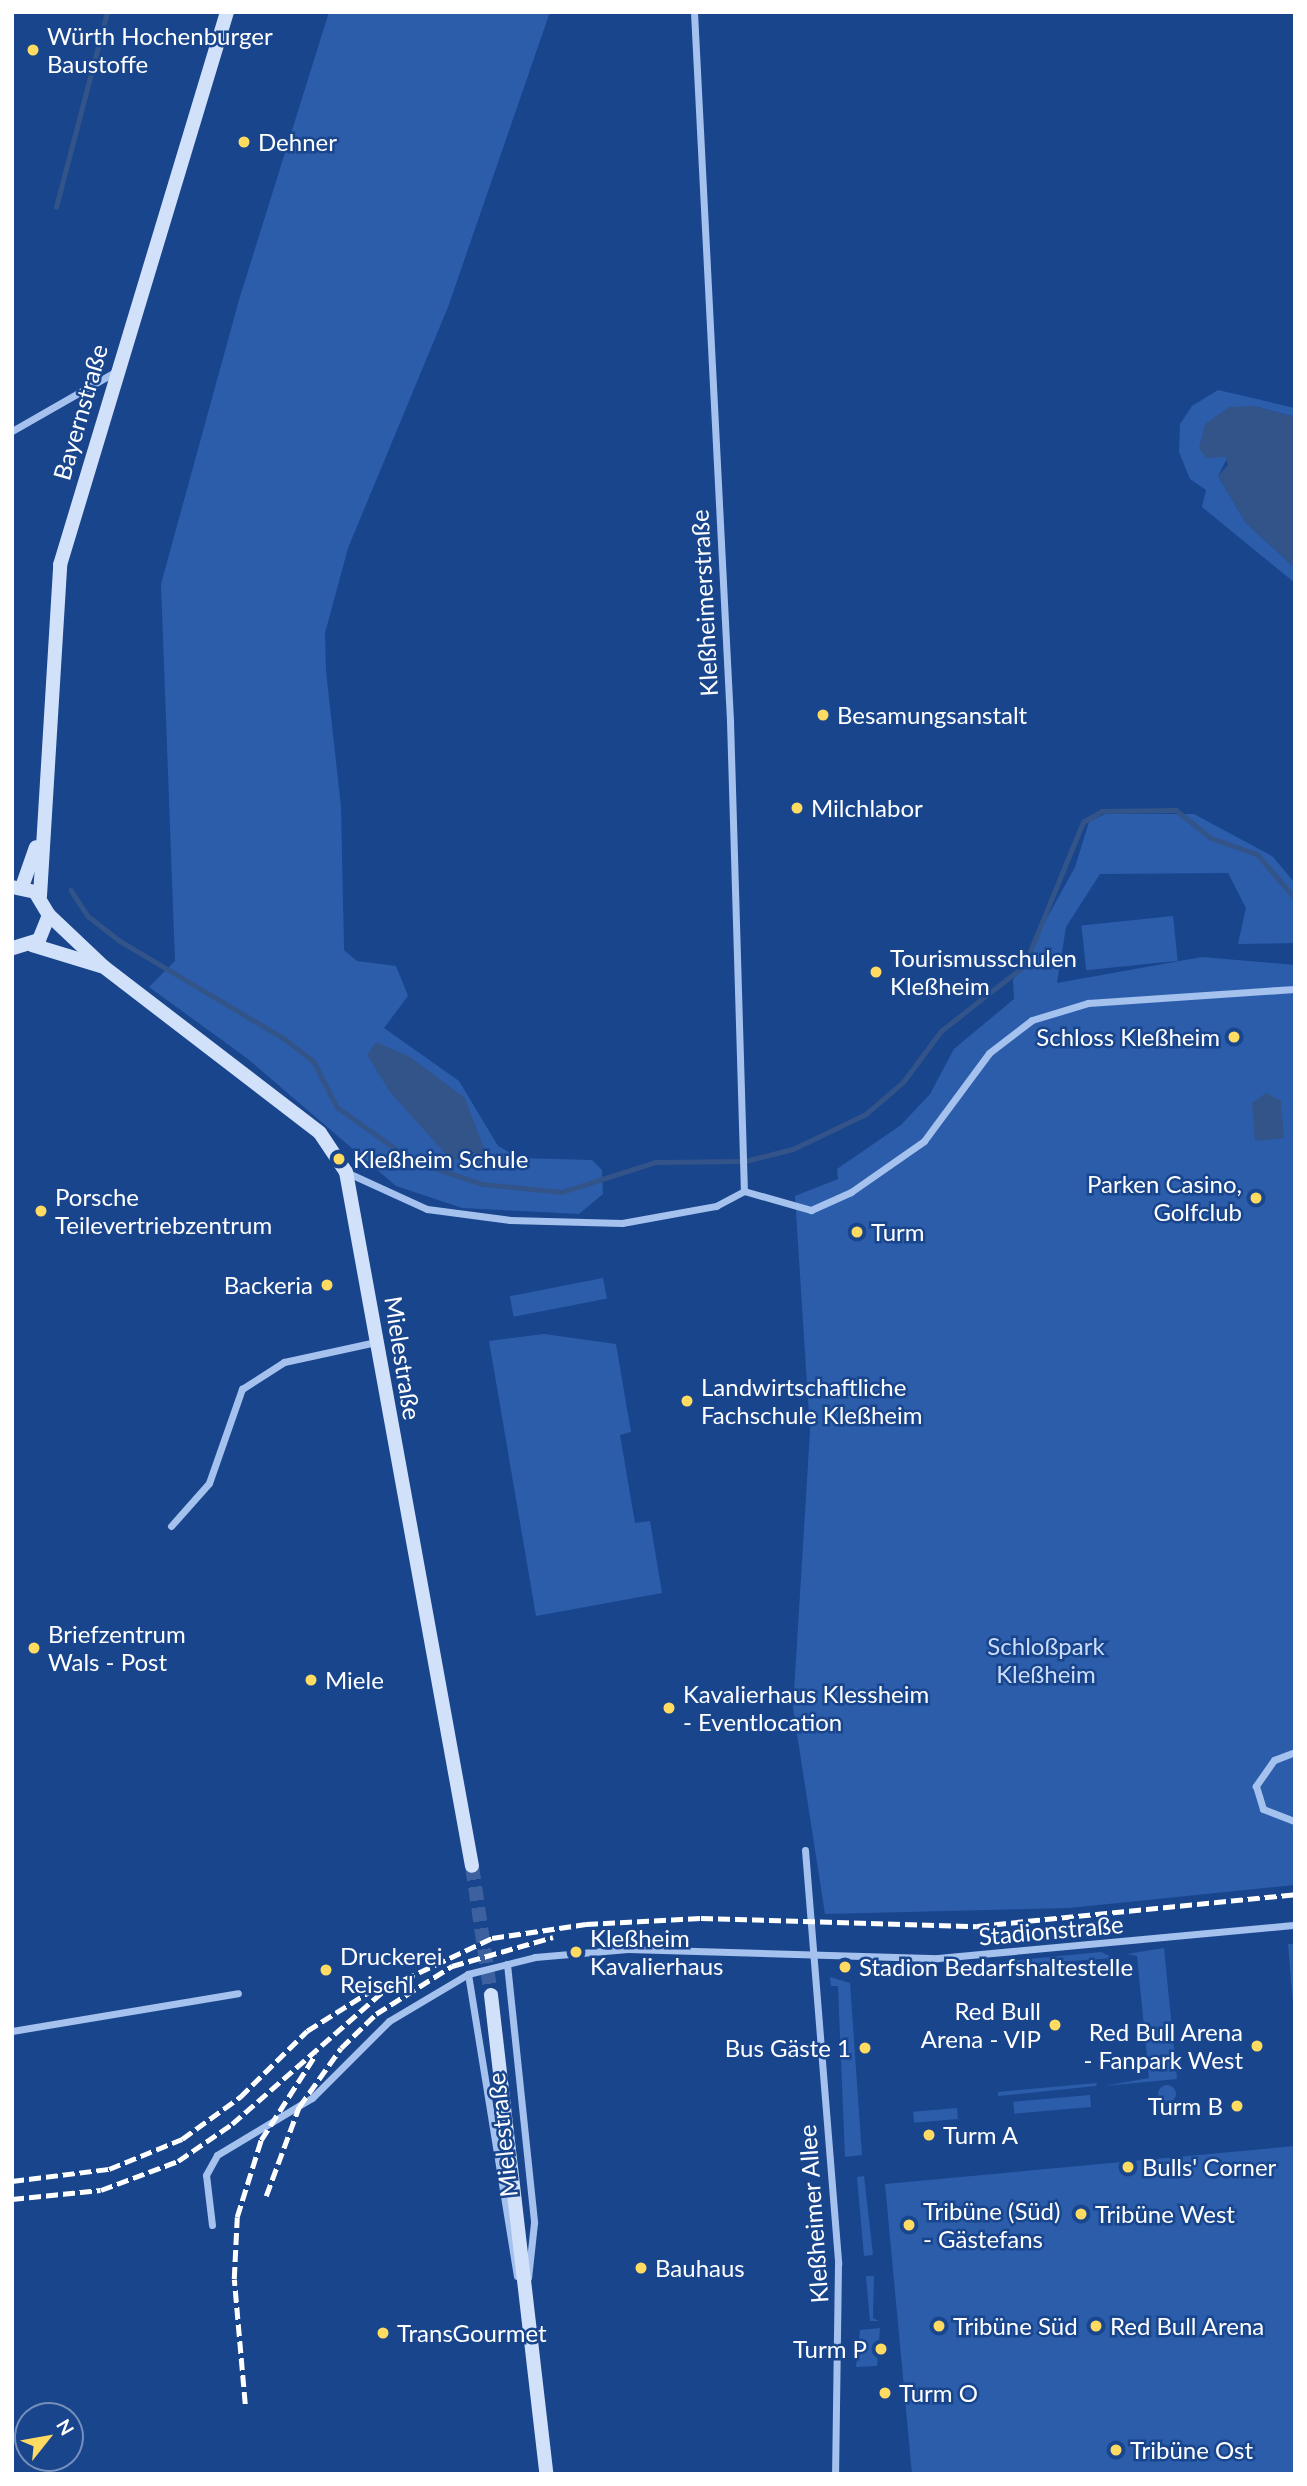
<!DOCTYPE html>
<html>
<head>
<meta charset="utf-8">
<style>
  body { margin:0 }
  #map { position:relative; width:1307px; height:2486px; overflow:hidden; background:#19458d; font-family:Lato,sans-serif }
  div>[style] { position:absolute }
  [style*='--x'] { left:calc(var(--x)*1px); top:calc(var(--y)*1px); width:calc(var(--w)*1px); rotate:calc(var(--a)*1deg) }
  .green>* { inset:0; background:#2c5dab; transform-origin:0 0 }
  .round { border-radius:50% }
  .water>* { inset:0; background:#335489 }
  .stream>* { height:4.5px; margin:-2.25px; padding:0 2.25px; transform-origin:2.25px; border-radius:2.25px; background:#335489 }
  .secondary-tunnel>* { height:14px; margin-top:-7px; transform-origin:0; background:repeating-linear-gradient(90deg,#3c619e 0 14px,transparent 0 21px) }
  .street>* { height:7px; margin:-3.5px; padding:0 3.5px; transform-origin:3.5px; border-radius:3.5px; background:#a5c1ee }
  .secondary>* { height:14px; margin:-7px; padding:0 7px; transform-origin:7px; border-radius:7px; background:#d2e1fa }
  .rail>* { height:4.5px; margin-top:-2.25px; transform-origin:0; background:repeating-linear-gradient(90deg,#fff 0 12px,transparent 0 17px) }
  .dots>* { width:19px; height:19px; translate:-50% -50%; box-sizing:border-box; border:4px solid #19458d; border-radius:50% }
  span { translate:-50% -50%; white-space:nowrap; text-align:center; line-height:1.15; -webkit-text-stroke:5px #19458d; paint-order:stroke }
  .poi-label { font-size:24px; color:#fff }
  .left { translate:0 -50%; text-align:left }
  .right { translate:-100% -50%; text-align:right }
  .street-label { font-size:24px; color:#fff }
  .park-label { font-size:24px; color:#cbddfa }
  .frame { position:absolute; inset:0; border:14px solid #fff; pointer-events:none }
  .north { position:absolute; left:14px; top:2402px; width:70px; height:70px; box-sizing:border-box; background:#19458d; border:2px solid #758fbb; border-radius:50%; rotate:59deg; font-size:19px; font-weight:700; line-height:28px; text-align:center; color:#fff }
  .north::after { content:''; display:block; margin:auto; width:24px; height:32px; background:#ffdb62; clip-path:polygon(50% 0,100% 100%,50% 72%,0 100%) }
</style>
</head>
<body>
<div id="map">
  <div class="green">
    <i style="clip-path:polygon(329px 12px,550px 12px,448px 307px,348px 548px,325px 633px,326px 671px,341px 807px,344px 950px,357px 961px,396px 966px,408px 996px,384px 1028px,459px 1081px,498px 1146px,519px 1158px,592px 1160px,602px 1170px,603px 1194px,579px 1214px,462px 1208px,396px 1186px,248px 1059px,149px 987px,175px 961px,161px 584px,239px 300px)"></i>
    <i style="clip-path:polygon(1218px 390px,1295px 408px,1295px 417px,1254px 406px,1218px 476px,1246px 523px,1295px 568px,1295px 583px,1202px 507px,1206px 490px,1190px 479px,1179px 452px,1180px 424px,1192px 406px)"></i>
    <i style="clip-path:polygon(1105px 814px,1194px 814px,1272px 856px,1295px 883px,1295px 943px,1238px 944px,1246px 908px,1228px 873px,1100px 874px,1066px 927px,1057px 983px,1202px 957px,1295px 965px,1295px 1885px,1069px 1908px,825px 1914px,793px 1708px,810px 1431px,795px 1196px,838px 1179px,837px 1169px,901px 1125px,930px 1094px,954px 1049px,1014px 999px,1013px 980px,1075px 867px,1089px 822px)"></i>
    <i style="left:1173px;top:916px;width:45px;height:92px;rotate:84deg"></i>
    <i style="left:603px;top:1278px;width:21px;height:95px;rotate:79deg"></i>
    <i style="clip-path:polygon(544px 1334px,616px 1344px,631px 1432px,620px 1435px,635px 1523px,650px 1521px,662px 1593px,536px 1616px,489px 1341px)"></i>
    <i style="clip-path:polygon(1288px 1944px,1295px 1944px,1295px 2025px,1291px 1981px)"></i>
    <i style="clip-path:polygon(1164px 1948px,1177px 2079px,1104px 2086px,1149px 2078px,1137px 1956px,1127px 1954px)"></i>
    <i style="clip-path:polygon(1101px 1952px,1114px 1958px,986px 1967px,989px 1963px)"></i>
    <i style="clip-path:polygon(830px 1977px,850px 1983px,862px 2155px,845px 2157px,838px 1986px,831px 1986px)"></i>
    <i style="clip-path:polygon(1097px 2083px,1096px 2086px,998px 2096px,998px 2092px)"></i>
    <i class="round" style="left:1158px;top:2085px;width:18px;height:18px"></i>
    <i style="left:1090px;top:2095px;width:12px;height:77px;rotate:85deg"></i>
    <i style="left:957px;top:2108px;width:11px;height:44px;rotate:85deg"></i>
    <i style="clip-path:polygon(1295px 2146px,1295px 2473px,912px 2474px,885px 2184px)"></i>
    <i style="clip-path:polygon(864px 2176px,873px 2255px,864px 2256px,857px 2177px)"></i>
    <i style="clip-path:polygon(866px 2276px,874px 2276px,873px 2318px,879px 2321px,870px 2321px)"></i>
    <i style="clip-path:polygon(880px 2328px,877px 2366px,856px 2367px,860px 2330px)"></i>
  </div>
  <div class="water">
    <i style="clip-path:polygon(1254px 406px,1295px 417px,1295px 568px,1246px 523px,1218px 476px,1228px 465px,1225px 457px,1206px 458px,1199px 448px,1205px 424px,1229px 407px)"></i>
    <i style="clip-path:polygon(376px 1042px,410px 1057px,465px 1098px,490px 1164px,450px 1159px,390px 1092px,367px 1055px)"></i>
    <i style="clip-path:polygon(1266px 1093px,1281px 1101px,1284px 1138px,1255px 1141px,1252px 1103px)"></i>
  </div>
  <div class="stream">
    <i style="--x:56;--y:207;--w:202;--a:-75.3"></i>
    <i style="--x:71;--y:890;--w:31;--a:57"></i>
    <i style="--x:88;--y:916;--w:41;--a:38"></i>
    <i style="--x:120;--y:941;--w:192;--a:30.7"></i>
    <i style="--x:285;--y:1039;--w:37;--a:38"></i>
    <i style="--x:314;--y:1062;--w:51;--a:62.9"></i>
    <i style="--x:337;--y:1107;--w:93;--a:35.4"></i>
    <i style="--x:413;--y:1161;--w:74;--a:18.2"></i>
    <i style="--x:483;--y:1184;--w:79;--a:5.8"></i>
    <i style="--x:562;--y:1192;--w:99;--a:-17.7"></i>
    <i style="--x:656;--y:1162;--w:89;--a:-0.6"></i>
    <i style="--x:745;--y:1161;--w:49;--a:-14"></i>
    <i style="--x:793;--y:1149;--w:81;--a:-25.6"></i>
    <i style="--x:866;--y:1114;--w:49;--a:-40.9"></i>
    <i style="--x:903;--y:1082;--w:64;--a:-53.3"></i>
    <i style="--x:941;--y:1031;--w:105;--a:-38.1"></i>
    <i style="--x:1024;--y:966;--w:156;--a:-67.7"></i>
    <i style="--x:1083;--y:822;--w:22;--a:-30"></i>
    <i style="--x:1102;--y:811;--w:74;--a:-0.8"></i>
    <i style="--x:1176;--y:810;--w:45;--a:38.7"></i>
    <i style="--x:1211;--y:838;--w:49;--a:19.2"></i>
    <i style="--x:1257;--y:854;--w:58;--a:49.2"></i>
  </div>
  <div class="secondary-tunnel">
    <i style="--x:472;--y:1866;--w:130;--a:81.6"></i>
  </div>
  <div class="street">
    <i style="--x:694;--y:12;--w:710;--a:87.09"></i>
    <i style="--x:730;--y:721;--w:470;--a:88.3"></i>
    <i style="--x:12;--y:431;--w:119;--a:-29.8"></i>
    <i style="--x:348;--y:1173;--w:87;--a:24.5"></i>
    <i style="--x:427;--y:1209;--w:84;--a:7.5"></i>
    <i style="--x:510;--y:1220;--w:112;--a:1.5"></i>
    <i style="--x:622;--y:1223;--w:96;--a:-10.3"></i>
    <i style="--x:716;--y:1206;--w:32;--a:-28"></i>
    <i style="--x:744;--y:1191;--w:70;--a:15.8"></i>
    <i style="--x:811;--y:1210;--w:44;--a:-24.2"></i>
    <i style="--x:851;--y:1192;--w:89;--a:-34.9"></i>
    <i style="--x:924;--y:1141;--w:109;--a:-53.5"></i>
    <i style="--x:989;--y:1053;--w:54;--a:-37.5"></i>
    <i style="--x:1032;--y:1020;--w:59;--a:-16.9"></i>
    <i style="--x:1088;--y:1003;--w:207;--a:-3.9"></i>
    <i style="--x:171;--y:1526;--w:57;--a:-48.5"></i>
    <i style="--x:209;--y:1483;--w:100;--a:-70.7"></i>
    <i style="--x:242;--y:1389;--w:50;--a:-32.7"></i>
    <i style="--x:284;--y:1362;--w:94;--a:-12.3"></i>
    <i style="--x:1295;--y:1752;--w:22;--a:159"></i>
    <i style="--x:1274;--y:1760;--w:32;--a:125"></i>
    <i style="--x:1256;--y:1786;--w:24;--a:73"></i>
    <i style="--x:1263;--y:1809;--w:34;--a:21"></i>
    <i style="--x:805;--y:1850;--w:415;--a:85.4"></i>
    <i style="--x:838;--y:2264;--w:210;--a:90.8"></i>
    <i style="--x:507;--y:1964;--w:260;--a:84"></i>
    <i style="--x:534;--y:2223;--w:55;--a:96.2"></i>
    <i style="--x:468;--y:1974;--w:306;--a:80.8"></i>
    <i style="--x:12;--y:2031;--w:229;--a:-9.5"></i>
    <i style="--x:212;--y:2225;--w:50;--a:-96.8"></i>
    <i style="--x:206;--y:2175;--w:23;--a:-61"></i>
    <i style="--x:217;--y:2155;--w:111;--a:-31"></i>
    <i style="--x:312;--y:2098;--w:109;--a:-45"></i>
    <i style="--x:389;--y:2021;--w:92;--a:-30.7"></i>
    <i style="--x:468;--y:1974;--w:69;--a:-14.2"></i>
    <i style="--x:535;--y:1957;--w:93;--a:-4.9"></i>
    <i style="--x:628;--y:1949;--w:310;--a:1.7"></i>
    <i style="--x:938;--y:1958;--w:359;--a:-5.3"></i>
  </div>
  <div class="secondary">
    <i style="--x:12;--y:887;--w:24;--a:12"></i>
    <i style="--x:35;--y:892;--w:27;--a:59"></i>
    <i style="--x:49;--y:915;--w:27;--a:112"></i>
    <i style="--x:39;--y:940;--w:28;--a:163"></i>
    <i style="--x:22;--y:887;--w:42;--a:-70.7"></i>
    <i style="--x:40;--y:896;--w:332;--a:-86.5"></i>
    <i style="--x:60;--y:565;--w:578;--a:-73.2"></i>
    <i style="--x:49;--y:915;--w:76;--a:43.4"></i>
    <i style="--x:104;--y:967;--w:272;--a:37.5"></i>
    <i style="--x:320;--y:1133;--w:47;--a:56.3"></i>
    <i style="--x:346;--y:1172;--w:705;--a:79.71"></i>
    <i style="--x:32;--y:945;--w:72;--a:16.9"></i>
    <i style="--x:491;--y:1995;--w:482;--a:83.4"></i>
  </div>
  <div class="rail">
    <i style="--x:12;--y:2181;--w:98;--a:-7.1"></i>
    <i style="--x:109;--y:2169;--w:79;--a:-22.3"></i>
    <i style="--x:182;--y:2139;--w:72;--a:-35.9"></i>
    <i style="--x:240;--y:2097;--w:94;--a:-44.6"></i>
    <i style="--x:307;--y:2031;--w:77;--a:-32.2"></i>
    <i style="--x:266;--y:2196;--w:95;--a:-69.7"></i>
    <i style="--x:299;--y:2107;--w:72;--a:-54.6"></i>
    <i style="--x:341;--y:2048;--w:49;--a:-44.2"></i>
    <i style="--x:376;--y:2014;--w:90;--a:-32.3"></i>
    <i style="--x:452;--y:1966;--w:105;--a:-16"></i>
    <i style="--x:12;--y:2199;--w:89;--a:-5.8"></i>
    <i style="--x:101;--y:2190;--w:82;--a:-20.6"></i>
    <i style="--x:178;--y:2161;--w:65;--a:-34.4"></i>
    <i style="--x:232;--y:2124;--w:208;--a:-41.3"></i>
    <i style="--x:388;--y:1987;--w:115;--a:-25.2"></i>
    <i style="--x:492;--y:1938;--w:95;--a:-8.5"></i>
    <i style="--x:586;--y:1924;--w:115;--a:-3"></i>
    <i style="--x:701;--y:1918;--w:276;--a:1.7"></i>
    <i style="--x:977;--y:1926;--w:320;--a:-5.7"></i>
    <i style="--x:245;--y:2404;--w:125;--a:-95"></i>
    <i style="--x:234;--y:2279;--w:62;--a:-87.2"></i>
    <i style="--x:237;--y:2217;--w:81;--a:-72.7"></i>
    <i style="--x:261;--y:2140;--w:102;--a:-57.4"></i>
  </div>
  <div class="dots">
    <i style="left:33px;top:50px;background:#ffdb62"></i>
    <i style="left:244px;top:142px;background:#ffdb62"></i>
    <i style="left:823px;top:715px;background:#ffdb62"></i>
    <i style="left:797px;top:808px;background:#ffdb62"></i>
    <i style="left:876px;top:972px;background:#ffdb62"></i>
    <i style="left:1234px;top:1037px;background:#ffdb62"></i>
    <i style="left:339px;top:1159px;background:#ffdb62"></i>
    <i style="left:1256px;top:1198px;background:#ffdb62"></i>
    <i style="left:41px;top:1211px;background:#ffdb62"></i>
    <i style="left:857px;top:1232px;background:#ffdb62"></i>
    <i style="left:327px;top:1285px;background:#ffdb62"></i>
    <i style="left:687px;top:1401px;background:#ffdb62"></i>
    <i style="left:34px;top:1648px;background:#ffdb62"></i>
    <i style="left:311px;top:1680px;background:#ffdb62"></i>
    <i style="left:669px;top:1708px;background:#ffdb62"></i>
    <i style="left:576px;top:1952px;background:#ffdb62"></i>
    <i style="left:845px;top:1967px;background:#ffdb62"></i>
    <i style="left:326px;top:1970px;background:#ffdb62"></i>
    <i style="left:1055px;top:2025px;background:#ffdb62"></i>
    <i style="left:1257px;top:2046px;background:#ffdb62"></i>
    <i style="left:865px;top:2048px;background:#ffdb62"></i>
    <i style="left:1237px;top:2106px;background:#ffdb62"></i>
    <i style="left:929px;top:2135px;background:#ffdb62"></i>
    <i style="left:1128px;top:2167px;background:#ffdb62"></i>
    <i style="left:1081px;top:2214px;background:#ffdb62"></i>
    <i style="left:909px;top:2225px;background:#ffdb62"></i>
    <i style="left:641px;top:2268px;background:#ffdb62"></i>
    <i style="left:939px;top:2326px;background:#ffdb62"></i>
    <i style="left:1096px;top:2326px;background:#ffdb62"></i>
    <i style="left:383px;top:2333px;background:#ffdb62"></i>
    <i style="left:881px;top:2349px;background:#ffdb62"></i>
    <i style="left:885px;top:2393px;background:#ffdb62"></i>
    <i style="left:1116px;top:2450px;background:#ffdb62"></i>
  </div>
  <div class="poi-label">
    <span class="left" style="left:47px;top:50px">Würth Hochenburger<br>Baustoffe</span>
    <span class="left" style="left:258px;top:142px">Dehner</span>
    <span class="left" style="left:837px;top:715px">Besamungsanstalt</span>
    <span class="left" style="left:811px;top:808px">Milchlabor</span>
    <span class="left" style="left:890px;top:972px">Tourismusschulen<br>Kleßheim</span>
    <span class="right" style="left:1220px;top:1037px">Schloss Kleßheim</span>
    <span class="left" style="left:353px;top:1159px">Kleßheim Schule</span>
    <span class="right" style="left:1242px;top:1198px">Parken Casino,<br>Golfclub</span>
    <span class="left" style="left:55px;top:1211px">Porsche<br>Teilevertriebzentrum</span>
    <span class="left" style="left:871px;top:1232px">Turm</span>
    <span class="right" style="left:313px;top:1285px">Backeria</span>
    <span class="left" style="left:701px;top:1401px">Landwirtschaftliche<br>Fachschule Kleßheim</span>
    <span class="left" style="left:48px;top:1648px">Briefzentrum<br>Wals - Post</span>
    <span class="left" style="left:325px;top:1680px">Miele</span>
    <span class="left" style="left:683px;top:1708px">Kavalierhaus Klessheim<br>- Eventlocation</span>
    <span class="left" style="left:590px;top:1952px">Kleßheim<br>Kavalierhaus</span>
    <span class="left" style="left:340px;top:1970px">Druckerei<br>Reischl</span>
    <span class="left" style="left:859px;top:1967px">Stadion Bedarfshaltestelle</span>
    <span class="right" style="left:1041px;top:2025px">Red Bull<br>Arena - VIP</span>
    <span class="right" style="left:1243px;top:2046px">Red Bull Arena<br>- Fanpark West</span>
    <span class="right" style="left:851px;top:2048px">Bus Gäste 1</span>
    <span class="right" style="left:1223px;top:2106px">Turm B</span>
    <span class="left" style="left:943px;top:2135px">Turm A</span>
    <span class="left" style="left:1142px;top:2167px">Bulls' Corner</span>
    <span class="left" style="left:923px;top:2225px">Tribüne (Süd)<br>- Gästefans</span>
    <span class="left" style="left:1095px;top:2214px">Tribüne West</span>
    <span class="left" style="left:655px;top:2268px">Bauhaus</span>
    <span class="left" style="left:953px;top:2326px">Tribüne Süd</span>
    <span class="left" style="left:1110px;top:2326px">Red Bull Arena</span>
    <span class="left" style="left:397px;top:2333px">TransGourmet</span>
    <span class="right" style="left:867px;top:2349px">Turm P</span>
    <span class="left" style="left:899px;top:2393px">Turm O</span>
    <span class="left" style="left:1130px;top:2450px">Tribüne Ost</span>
  </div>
  <div class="street-label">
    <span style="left:80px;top:412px;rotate:-74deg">Bayernstraße</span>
    <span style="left:704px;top:603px;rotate:-93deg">Kleßheimerstraße</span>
    <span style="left:403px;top:1358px;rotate:81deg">Mielestraße</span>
    <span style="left:1051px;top:1930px;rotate:-5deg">Stadionstraße</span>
    <span style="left:502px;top:2135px;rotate:-96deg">Mielestraße</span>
    <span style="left:813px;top:2214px;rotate:-94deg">Kleßheimer Allee</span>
  </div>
  <div class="park-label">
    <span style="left:1046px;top:1660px">Schloßpark<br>Kleßheim</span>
  </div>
  <div class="frame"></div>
  <div class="north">N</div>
</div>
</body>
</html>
